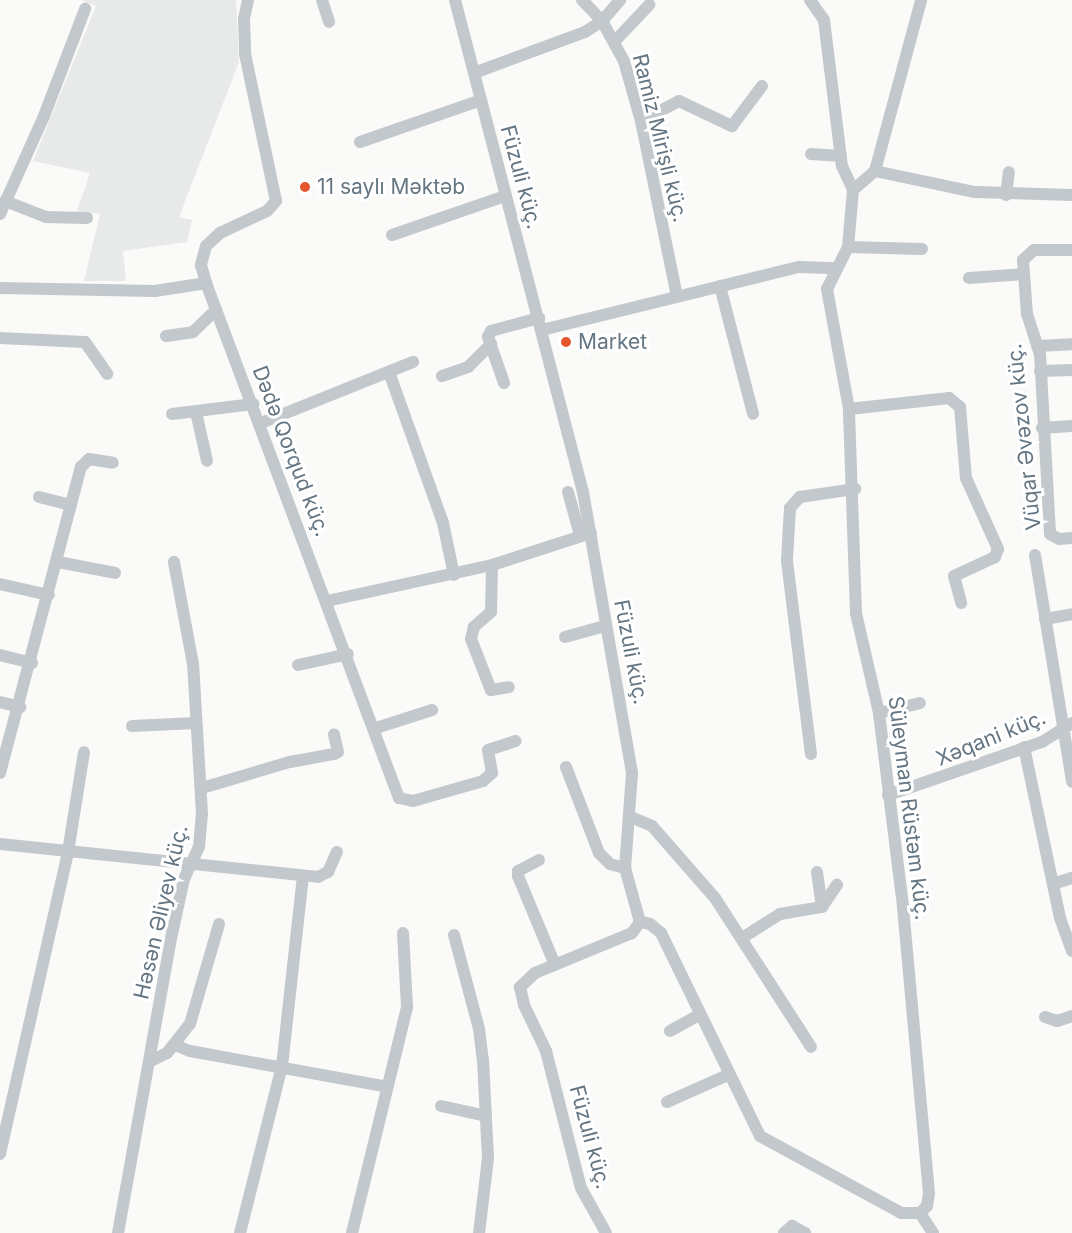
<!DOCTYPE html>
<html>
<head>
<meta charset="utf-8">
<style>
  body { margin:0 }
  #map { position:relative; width:1072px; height:1233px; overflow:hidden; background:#fafaf8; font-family:Inter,sans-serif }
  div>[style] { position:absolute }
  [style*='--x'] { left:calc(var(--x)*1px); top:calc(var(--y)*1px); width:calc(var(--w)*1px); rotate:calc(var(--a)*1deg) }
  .built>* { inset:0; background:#e8e9e9 }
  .street>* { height:12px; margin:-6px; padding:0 6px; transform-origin:6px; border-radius:6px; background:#c3c8cc }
  .dots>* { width:16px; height:16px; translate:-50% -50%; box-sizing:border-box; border:3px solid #fff; border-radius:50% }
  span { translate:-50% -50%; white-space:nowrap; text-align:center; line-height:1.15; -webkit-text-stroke:6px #fff; paint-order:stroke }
  .street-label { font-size:21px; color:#657683 }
  .poi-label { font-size:21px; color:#657683 }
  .left { translate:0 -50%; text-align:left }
</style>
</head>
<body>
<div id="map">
  <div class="built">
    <i style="clip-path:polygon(81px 0,236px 0,239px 62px,179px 217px,192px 220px,187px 242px,123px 251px,126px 281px,84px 281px,100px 214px,77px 211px,90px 173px,33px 161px,96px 6px)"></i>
  </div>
  <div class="street">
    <i style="--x:248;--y:0;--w:19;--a:102"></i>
    <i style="--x:244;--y:19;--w:35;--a:88"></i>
    <i style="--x:245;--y:54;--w:150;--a:78.1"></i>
    <i style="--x:276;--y:201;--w:13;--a:132"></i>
    <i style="--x:267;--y:211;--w:52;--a:154.9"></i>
    <i style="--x:220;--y:233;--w:19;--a:137"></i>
    <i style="--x:206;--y:246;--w:20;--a:105"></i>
    <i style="--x:201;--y:265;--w:19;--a:74"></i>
    <i style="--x:206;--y:283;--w:550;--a:69.46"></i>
    <i style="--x:399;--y:798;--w:14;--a:12"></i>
    <i style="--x:413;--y:801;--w:73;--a:-15.9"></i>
    <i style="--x:483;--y:781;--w:12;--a:-42"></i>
    <i style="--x:492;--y:773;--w:23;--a:-100"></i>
    <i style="--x:488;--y:750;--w:29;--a:-18"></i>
    <i style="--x:322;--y:0;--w:23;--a:72"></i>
    <i style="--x:455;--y:0;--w:508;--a:75.42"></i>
    <i style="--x:583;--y:492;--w:285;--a:80.1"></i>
    <i style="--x:632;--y:773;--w:95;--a:94.2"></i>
    <i style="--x:625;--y:868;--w:56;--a:74.5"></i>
    <i style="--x:640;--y:922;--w:14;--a:126"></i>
    <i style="--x:632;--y:933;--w:105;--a:157.6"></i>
    <i style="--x:535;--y:973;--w:21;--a:137"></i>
    <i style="--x:520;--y:987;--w:18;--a:77"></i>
    <i style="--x:524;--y:1005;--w:51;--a:64.4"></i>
    <i style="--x:546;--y:1051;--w:141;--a:75.7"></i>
    <i style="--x:581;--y:1188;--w:51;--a:60.9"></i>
    <i style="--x:582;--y:0;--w:29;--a:46"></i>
    <i style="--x:602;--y:21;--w:46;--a:61.2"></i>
    <i style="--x:624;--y:61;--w:62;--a:74.2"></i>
    <i style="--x:641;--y:121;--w:179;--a:78.4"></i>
    <i style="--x:810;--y:0;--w:24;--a:55"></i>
    <i style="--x:824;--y:20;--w:147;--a:83"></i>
    <i style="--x:842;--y:166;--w:26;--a:65"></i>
    <i style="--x:615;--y:41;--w:50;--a:-46.6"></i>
    <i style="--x:474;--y:73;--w:118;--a:-20.3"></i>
    <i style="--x:585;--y:32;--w:20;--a:-33"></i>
    <i style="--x:602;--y:21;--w:28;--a:-49"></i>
    <i style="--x:641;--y:121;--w:43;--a:-27.8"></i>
    <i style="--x:679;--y:101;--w:59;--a:25.3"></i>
    <i style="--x:732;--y:126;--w:50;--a:-53.1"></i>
    <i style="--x:360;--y:142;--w:128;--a:-19.1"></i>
    <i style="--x:811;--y:154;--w:30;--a:4"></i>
    <i style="--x:875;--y:171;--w:102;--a:11.9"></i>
    <i style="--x:975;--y:192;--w:97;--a:1.8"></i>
    <i style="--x:1006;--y:195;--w:23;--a:-83"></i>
    <i style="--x:5;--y:201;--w:44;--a:21.3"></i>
    <i style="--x:46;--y:217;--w:41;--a:1.4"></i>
    <i style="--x:0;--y:214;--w:107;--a:-65.8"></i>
    <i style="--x:44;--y:116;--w:115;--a:-69"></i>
    <i style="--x:392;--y:235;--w:120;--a:-19"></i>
    <i style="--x:848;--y:247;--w:74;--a:1.5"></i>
    <i style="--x:1072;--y:250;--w:38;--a:180"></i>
    <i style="--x:1034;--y:250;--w:15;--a:138"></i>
    <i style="--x:1023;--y:260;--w:54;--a:85.8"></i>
    <i style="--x:1027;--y:314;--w:42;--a:72"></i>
    <i style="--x:1040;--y:354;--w:180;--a:86.8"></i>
    <i style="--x:1050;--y:534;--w:10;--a:29"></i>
    <i style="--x:1059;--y:539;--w:13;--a:-4"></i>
    <i style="--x:969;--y:278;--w:55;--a:-4.2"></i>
    <i style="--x:720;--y:286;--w:132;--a:75.5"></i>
    <i style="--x:0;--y:288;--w:155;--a:1.1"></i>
    <i style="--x:155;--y:291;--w:52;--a:-8.9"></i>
    <i style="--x:542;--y:330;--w:265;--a:-13.8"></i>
    <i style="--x:799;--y:267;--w:37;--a:2"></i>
    <i style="--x:166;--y:336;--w:27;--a:-8"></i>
    <i style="--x:193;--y:332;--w:32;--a:-44"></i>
    <i style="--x:0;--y:338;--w:85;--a:2.7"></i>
    <i style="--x:85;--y:342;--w:39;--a:55"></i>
    <i style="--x:1037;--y:346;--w:35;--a:-3"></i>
    <i style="--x:1040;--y:371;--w:32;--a:-2"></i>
    <i style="--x:389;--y:372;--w:160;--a:70.3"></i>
    <i style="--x:443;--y:523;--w:53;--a:78.1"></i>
    <i style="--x:442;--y:376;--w:28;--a:-19"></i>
    <i style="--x:468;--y:367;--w:33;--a:-45"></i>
    <i style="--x:504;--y:383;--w:49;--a:-109.2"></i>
    <i style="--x:488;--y:337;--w:7;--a:-63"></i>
    <i style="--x:491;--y:331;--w:50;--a:-15.2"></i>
    <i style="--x:849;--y:409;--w:101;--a:-6.3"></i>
    <i style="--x:949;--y:398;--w:14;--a:39"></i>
    <i style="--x:960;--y:407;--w:71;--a:85.2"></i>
    <i style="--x:966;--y:478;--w:78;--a:65.7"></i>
    <i style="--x:998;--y:549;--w:9;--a:111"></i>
    <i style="--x:995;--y:557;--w:45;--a:155.1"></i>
    <i style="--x:954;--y:576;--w:28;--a:75"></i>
    <i style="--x:196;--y:412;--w:50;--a:77.3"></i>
    <i style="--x:172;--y:414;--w:82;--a:-7"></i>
    <i style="--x:261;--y:423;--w:164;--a:-21.9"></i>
    <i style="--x:1042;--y:428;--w:30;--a:-4"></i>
    <i style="--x:568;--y:492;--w:45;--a:74.4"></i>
    <i style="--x:39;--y:497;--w:33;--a:14"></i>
    <i style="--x:1035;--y:555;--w:230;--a:80.7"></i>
    <i style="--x:58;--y:562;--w:58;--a:10.9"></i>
    <i style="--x:492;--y:565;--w:47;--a:91.2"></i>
    <i style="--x:491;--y:612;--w:23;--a:139"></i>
    <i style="--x:474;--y:627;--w:12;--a:104"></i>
    <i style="--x:471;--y:639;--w:55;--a:68.6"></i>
    <i style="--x:491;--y:690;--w:18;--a:-9"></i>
    <i style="--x:0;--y:584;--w:50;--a:12.7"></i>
    <i style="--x:327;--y:601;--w:169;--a:-12.3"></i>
    <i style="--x:492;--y:565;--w:104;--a:-17.9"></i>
    <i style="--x:1045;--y:619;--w:27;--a:-10"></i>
    <i style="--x:565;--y:637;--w:41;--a:-15.4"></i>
    <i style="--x:0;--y:655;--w:33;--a:14"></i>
    <i style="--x:298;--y:665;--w:51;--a:-12.4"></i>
    <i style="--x:0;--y:702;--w:21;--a:14"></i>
    <i style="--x:879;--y:713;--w:42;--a:-13.7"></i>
    <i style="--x:132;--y:726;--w:64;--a:-2.7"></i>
    <i style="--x:376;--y:728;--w:59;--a:-17.8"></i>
    <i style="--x:1024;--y:747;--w:175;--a:78.1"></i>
    <i style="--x:1060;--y:918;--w:35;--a:70"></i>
    <i style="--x:811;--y:754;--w:195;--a:-97.1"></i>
    <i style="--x:787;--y:560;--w:52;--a:-86.7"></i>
    <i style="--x:790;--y:508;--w:15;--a:-48"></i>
    <i style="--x:800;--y:497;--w:56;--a:-8.3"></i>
    <i style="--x:566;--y:767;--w:92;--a:69"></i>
    <i style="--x:599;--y:853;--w:16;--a:45"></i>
    <i style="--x:610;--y:864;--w:16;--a:15"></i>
    <i style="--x:0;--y:773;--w:317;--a:-75.2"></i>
    <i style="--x:81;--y:467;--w:11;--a:-45"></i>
    <i style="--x:89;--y:459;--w:24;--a:9"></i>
    <i style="--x:202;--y:788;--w:92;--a:-16.5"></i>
    <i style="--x:290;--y:762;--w:45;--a:-10.3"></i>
    <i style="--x:334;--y:754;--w:4;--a:-27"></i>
    <i style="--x:338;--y:752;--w:18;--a:-103"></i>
    <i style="--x:888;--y:795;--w:163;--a:-19"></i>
    <i style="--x:1042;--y:742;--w:36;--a:-32"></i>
    <i style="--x:631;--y:817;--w:23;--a:23"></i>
    <i style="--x:652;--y:826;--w:96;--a:48.8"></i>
    <i style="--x:715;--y:898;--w:177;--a:57.2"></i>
    <i style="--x:0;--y:844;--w:320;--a:5.9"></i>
    <i style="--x:318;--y:877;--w:11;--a:-27"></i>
    <i style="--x:328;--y:872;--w:22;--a:-66"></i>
    <i style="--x:539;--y:860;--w:24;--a:152"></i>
    <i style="--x:518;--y:871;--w:5;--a:90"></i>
    <i style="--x:518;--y:876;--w:96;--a:67.4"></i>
    <i style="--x:817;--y:872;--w:35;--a:82"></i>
    <i style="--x:1053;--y:884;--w:20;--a:-18"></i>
    <i style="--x:640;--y:922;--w:10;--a:11"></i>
    <i style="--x:650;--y:924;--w:14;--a:39"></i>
    <i style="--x:661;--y:933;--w:226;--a:64"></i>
    <i style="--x:760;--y:1136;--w:161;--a:28.6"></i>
    <i style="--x:901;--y:1213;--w:19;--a:0"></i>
    <i style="--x:920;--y:1213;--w:10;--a:-45"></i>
    <i style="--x:927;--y:1206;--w:13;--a:-81"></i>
    <i style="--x:929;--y:1193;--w:288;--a:-95.2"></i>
    <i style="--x:903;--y:906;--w:194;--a:-97.1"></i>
    <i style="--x:879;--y:713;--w:103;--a:-103"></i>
    <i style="--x:856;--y:613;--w:204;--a:-92"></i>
    <i style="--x:849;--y:409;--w:122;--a:-100.4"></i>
    <i style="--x:827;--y:289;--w:47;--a:-63.4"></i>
    <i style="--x:848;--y:247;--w:57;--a:-85"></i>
    <i style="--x:853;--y:190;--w:29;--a:-41"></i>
    <i style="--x:875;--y:171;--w:177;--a:-74.9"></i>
    <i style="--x:454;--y:935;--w:97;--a:75.1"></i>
    <i style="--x:479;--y:1029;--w:31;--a:83"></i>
    <i style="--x:483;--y:1060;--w:98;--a:87.1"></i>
    <i style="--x:488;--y:1158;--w:76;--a:96.8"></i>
    <i style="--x:742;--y:938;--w:45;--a:-32.3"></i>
    <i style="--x:780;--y:914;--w:43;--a:-9.5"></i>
    <i style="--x:822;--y:907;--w:27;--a:-56"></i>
    <i style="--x:1045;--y:1017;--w:13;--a:18"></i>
    <i style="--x:1057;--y:1021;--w:16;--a:-18"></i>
    <i style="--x:670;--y:1031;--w:33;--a:-29"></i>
    <i style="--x:175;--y:1045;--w:16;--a:22"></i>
    <i style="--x:190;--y:1051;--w:201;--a:10.3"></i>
    <i style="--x:151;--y:1061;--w:18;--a:-27"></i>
    <i style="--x:167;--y:1053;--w:37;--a:-52"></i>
    <i style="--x:190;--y:1024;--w:104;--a:-73.8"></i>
    <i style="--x:667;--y:1102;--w:67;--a:-23.9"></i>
    <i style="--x:441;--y:1106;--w:46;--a:12.5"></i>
    <i style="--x:0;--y:1154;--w:310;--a:-77.3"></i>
    <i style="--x:68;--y:852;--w:101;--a:-80.9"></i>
    <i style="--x:920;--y:1213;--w:24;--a:57"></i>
    <i style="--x:118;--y:1233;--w:304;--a:-79.8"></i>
    <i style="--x:172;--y:934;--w:56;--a:-77.7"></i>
    <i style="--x:184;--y:879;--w:35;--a:-65"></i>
    <i style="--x:199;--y:847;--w:33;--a:-85"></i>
    <i style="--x:202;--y:814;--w:150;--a:-93.4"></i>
    <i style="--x:193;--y:664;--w:104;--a:-100.6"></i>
    <i style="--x:240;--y:1233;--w:172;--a:-75.9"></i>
    <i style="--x:282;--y:1066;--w:190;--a:-83.7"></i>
    <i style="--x:352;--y:1233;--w:233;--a:-76.3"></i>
    <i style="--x:407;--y:1007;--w:74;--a:-93.1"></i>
    <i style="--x:784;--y:1233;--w:11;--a:-41"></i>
    <i style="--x:792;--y:1226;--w:15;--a:28"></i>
  </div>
  <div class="dots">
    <i style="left:305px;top:187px;background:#e4572e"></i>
    <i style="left:566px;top:342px;background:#e4572e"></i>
  </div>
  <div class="street-label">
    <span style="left:660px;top:138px;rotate:76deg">Ramiz Mirişli küç.</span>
    <span style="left:521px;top:177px;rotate:75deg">Füzuli küç.</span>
    <span style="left:1024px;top:437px;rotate:-96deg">Vüqar Əvəzov küç.</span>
    <span style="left:291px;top:451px;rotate:69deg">Dədə Qorqud küç.</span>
    <span style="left:631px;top:652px;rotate:79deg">Füzuli küç.</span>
    <span style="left:991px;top:738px;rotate:-22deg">Xəqani küç.</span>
    <span style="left:909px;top:808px;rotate:83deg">Süleyman Rüstəm küç.</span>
    <span style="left:161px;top:912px;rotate:-77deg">Həsən Əliyev küç.</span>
    <span style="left:590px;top:1137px;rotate:75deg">Füzuli küç.</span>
  </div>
  <div class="poi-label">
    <span class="left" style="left:317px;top:187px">11 saylı Məktəb</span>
    <span class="left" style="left:578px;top:342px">Market</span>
  </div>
</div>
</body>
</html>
